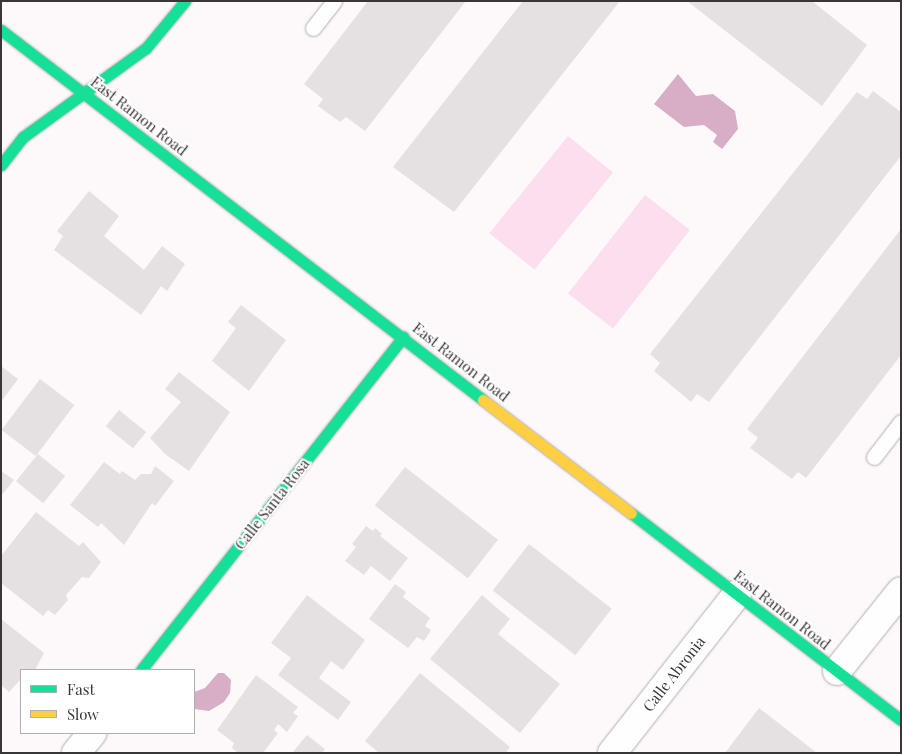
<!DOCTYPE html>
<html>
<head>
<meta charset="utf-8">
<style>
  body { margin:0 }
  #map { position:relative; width:902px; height:754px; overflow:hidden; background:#fdf9fb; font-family:"Playfair Display",serif }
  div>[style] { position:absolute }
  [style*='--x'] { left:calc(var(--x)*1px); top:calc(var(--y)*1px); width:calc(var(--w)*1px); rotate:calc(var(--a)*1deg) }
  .green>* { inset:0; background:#fcdeee; transform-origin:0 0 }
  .water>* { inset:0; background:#d7aec5 }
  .building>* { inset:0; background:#e5e0e2; transform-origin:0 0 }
  .roads { filter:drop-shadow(0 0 1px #b2aeb0) drop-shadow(0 0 1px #b2aeb0) }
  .lane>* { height:15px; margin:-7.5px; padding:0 7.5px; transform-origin:7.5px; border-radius:7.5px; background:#fffefe }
  .street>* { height:28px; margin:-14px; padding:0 14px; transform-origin:14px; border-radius:14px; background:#fffefe }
  .fast>* { height:11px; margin:-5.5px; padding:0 5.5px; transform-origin:5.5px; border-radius:5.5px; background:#16e098 }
  .slow>* { height:11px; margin:-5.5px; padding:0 5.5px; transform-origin:5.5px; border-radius:5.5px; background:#ffcf43 }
  span { translate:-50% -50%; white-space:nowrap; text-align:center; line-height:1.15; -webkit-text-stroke:4px #fff; paint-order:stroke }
  .street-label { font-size:15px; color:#3b3538 }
  .frame { position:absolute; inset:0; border:2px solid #3b3538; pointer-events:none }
  .legend { position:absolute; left:20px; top:669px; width:175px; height:65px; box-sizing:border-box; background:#fff; border:1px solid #b1aeaf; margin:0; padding:6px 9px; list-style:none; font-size:15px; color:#3b3538 }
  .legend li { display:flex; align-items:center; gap:10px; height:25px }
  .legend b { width:25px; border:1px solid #b1aeaf }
</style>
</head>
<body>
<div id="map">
  <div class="green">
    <i style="left:568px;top:136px;width:58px;height:125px;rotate:39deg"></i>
    <i style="left:645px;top:195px;width:57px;height:125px;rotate:38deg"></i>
  </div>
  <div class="water">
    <i style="clip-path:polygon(678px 74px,696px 96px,713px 94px,735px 111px,738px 129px,722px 149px,713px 142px,717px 135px,704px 125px,684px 127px,654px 104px)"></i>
    <i style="clip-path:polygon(218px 673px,224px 673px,231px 680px,230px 693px,224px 702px,209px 711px,194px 709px,194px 692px,205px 688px)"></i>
  </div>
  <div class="building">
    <i style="clip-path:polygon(368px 1px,466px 1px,365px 131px,346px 117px,340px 122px,318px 106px,323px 99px,304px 84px)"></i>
    <i style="clip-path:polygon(523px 1px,620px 1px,454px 212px,393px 167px)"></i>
    <i style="clip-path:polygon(687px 1px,812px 1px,867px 45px,822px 106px)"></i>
    <i style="clip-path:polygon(873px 91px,901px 112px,901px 156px,709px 402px,697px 394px,691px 402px,654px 371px,660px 363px,650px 354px,857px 92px,867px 99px)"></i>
    <i style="clip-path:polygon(89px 191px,119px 216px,104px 236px,144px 270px,162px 246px,185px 264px,167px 291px,161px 286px,141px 315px,54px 250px,63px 236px,57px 231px)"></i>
    <i style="clip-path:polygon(901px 229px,901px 355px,806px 478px,798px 472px,792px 479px,750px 448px,758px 438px,747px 429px)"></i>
    <i style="clip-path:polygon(241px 305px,286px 340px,249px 391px,212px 361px,236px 328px,228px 322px)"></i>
    <i style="clip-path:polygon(1px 366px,18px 379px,1px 402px)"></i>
    <i style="clip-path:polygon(179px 372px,230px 412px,189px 471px,165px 454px,150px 438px,181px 402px,165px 389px)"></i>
    <i style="left:40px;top:379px;width:43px;height:64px;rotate:37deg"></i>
    <i style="left:119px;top:410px;width:35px;height:21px;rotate:39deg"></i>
    <i style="left:38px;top:454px;width:35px;height:35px;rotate:39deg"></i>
    <i style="clip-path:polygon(104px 462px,120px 474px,122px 471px,135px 480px,141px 474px,151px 474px,155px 466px,174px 481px,155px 506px,152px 503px,124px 545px,101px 523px,98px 527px,70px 505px)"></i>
    <i style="left:405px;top:467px;width:118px;height:49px;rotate:38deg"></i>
    <i style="clip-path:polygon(1px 471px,14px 480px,1px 496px)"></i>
    <i style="clip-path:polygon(36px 512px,79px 546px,83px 542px,101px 562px,89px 578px,82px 577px,66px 595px,68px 600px,55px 615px,48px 610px,43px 616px,1px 583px,1px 556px)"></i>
    <i style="clip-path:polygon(366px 526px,373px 531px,375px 528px,382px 534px,380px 536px,408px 558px,390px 581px,371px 566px,364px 575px,345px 561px,356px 547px,352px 544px)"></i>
    <i style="left:529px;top:544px;width:105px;height:59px;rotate:38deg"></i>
    <i style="clip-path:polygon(395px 584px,406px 592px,403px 597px,430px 618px,425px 626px,431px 630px,424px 641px,417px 637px,408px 648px,369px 619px)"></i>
    <i style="clip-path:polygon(307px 595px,365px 640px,343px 670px,331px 661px,319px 678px,351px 702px,338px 720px,278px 675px,291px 658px,271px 643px)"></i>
    <i style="clip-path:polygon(482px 595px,510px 619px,498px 634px,560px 684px,520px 733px,430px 659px)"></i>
    <i style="clip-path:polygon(1px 619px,44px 653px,35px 670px,21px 670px,21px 679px,9px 692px,1px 685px)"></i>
    <i style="clip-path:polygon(420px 673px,510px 747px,506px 753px,379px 753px,365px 741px)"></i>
    <i style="clip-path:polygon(256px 675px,298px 707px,293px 713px,298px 716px,287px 732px,278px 724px,274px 730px,278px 733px,263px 753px,238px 753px,232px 748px,234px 743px,217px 730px)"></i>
    <i style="clip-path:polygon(759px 708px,817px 753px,725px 753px)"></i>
    <i style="clip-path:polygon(307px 735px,325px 749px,322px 753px,292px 753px)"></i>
  </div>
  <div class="roads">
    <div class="lane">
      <i style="--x:313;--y:28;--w:34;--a:-52"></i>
      <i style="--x:874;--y:457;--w:44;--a:-52.4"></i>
    </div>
    <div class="street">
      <i style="--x:837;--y:671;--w:102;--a:-51.3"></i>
      <i style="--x:76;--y:753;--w:26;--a:-51"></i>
      <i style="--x:612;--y:753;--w:202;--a:-51.8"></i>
    </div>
    <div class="fast">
      <i style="--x:1;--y:30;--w:608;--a:37.51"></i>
      <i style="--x:1;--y:165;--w:36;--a:-52"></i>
      <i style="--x:23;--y:137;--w:152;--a:-35.9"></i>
      <i style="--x:146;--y:48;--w:61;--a:-50.3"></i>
      <i style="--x:631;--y:513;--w:340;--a:37.5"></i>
      <i style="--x:141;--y:670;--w:424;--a:-51.8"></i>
    </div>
    <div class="slow">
      <i style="--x:483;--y:400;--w:186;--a:37.4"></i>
    </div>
  </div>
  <div class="street-label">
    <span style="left:139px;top:116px;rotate:38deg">East Ramon Road</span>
    <span style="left:461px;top:362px;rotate:38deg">East Ramon Road</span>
    <span style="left:272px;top:504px;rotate:-52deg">Calle Santa Rosa</span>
    <span style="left:782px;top:610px;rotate:38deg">East Ramon Road</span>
    <span style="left:674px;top:674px;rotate:-52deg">Calle Abronia</span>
  </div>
  <div class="frame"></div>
  <ul class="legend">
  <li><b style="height:6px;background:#16e098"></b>Fast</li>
  <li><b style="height:6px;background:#ffcf43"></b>Slow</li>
  </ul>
</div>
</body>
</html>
